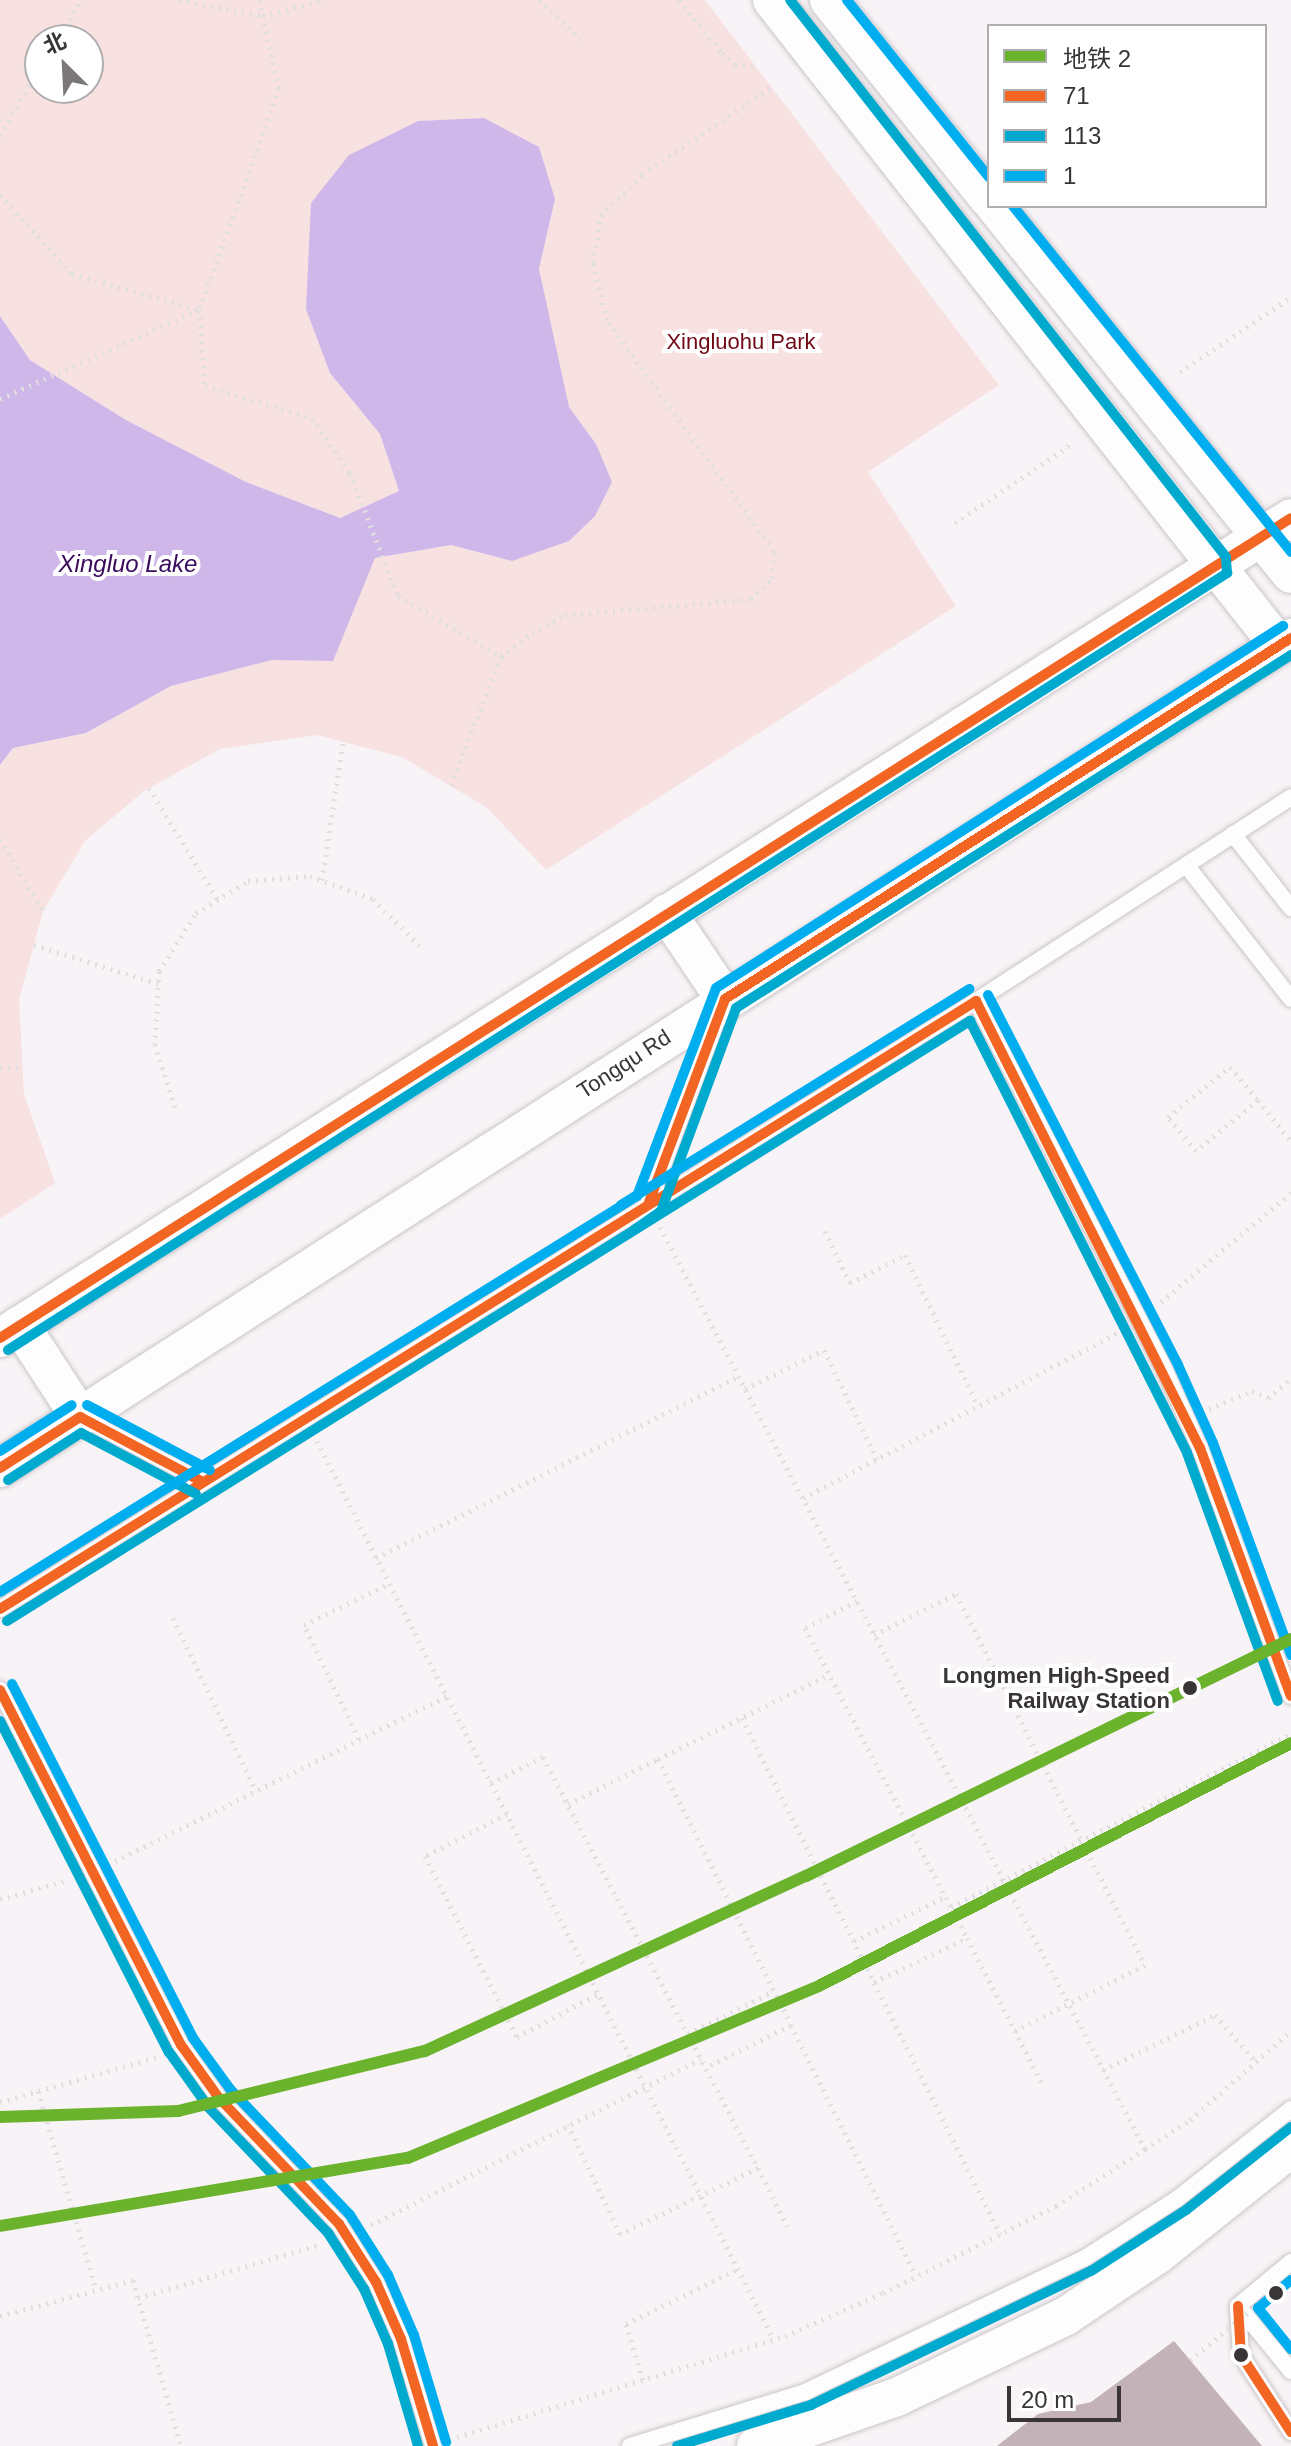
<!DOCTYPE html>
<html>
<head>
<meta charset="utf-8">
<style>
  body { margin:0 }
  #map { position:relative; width:1291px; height:2446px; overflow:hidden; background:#f8f3f6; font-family:Helvetica,"Noto Sans SC",sans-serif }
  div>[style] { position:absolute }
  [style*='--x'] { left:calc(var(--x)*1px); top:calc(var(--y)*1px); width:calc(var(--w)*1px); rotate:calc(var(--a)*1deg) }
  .green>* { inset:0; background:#f7e1e1 }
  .water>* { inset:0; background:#cfb8e9 }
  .building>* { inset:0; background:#c3b2b7 }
  .path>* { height:5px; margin-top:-2.5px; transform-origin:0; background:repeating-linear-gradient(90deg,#e0dfe0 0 2px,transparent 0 8px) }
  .roads { filter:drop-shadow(0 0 2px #c9c5c8) drop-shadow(0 0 2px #c9c5c8) }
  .service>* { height:16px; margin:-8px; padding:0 8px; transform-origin:8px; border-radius:8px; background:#fefdfe }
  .tertiary>* { height:38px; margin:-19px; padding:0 19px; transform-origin:19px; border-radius:19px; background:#fefdfe }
  .path-bridge>* { height:5px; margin-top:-2.5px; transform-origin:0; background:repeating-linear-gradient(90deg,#e0dfe0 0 2px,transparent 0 8px) }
  .bus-1>* { height:10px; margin:-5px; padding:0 5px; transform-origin:5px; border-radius:5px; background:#f26522 }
  .bus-2>* { height:10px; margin:-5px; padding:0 5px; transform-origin:5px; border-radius:5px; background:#00a9ce }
  .bus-3>* { height:10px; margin:-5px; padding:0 5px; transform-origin:5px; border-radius:5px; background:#00aeef }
  .metro-1>* { height:12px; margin:-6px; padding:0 6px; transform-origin:6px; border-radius:6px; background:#6cb32d }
  .dots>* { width:22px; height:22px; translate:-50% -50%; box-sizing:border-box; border:4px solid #fff; border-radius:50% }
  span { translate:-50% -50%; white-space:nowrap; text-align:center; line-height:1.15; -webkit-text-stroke:8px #fff; paint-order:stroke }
  .park-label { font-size:22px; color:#6f0814 }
  .street-label { font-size:22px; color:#393537 }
  .stop-label { font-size:22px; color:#393537; font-weight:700 }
  .right { translate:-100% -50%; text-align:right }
  .water-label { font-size:24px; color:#39095c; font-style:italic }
  .legend { position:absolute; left:987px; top:24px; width:280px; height:184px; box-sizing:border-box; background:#fff; border:2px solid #b0aeaf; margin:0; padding:10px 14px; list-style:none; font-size:24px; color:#393537 }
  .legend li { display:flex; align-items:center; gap:16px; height:40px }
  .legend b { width:40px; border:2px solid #b0aeaf }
  .north { position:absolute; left:24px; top:24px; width:80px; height:80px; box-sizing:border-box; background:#fff; border:2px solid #b0aeaf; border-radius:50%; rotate:336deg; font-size:22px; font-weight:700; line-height:32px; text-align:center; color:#393537 }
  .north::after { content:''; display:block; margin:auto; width:28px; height:36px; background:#7c787a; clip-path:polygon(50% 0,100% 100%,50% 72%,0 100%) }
  .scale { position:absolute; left:1007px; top:2386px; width:114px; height:36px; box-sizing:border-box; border:4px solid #393537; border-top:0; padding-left:10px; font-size:24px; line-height:28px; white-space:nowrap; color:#393537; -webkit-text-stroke:6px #fff; paint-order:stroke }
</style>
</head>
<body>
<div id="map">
  <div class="green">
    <i style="clip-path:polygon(evenodd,0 0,705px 0,999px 385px,868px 472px,956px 606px,546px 870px,486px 807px,402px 757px,317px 735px,220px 749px,144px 791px,85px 841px,43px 911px,19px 1000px,24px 1094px,55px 1183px,0 1219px,0 765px,13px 748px,87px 733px,171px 686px,272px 660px,332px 661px,375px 558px,451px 545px,512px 561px,596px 444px,569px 407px,548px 330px,539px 269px,555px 199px,484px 119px,418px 121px,349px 155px,330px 373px,380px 434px,399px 492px,340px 518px,246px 482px,126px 420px,30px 360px,0 316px,0 0,40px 40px,88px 40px,88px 88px,40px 88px,40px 40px)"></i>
  </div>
  <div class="water">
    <i style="clip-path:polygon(484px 118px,539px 147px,555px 199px,539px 269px,569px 407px,596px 444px,612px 482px,595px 516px,569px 541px,512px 561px,451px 545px,375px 558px,333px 661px,272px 660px,171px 686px,86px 733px,13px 748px,0 765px,0 316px,30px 360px,126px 420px,246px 482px,340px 518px,399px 491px,380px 434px,330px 373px,306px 309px,311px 203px,349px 155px,418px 121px)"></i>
  </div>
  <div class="building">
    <i style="clip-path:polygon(1174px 2341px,1262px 2446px,997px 2446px,1038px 2414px,1091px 2402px)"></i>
  </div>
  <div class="path">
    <i style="--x:179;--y:0;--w:86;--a:10.8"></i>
    <i style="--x:263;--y:16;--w:64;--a:-14.5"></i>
    <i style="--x:259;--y:0;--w:90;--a:77.2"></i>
    <i style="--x:279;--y:88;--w:236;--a:109.8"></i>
    <i style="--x:199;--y:310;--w:76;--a:85.5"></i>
    <i style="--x:205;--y:386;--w:112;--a:16.7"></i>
    <i style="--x:312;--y:418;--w:67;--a:55.4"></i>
    <i style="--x:350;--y:473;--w:132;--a:68.7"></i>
    <i style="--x:398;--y:596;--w:119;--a:30.2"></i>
    <i style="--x:539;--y:0;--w:57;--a:43.6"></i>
    <i style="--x:679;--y:0;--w:68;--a:50.9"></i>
    <i style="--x:722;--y:53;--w:17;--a:40"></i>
    <i style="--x:735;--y:64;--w:21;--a:8"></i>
    <i style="--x:57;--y:40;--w:47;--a:-59"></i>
    <i style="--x:0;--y:135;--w:78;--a:-59.2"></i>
    <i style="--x:0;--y:195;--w:107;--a:47.7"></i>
    <i style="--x:72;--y:274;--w:132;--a:15.8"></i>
    <i style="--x:1180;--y:372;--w:134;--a:-34"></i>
    <i style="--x:0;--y:399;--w:217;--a:-24.2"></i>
    <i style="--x:955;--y:523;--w:143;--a:-34.1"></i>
    <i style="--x:451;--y:785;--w:138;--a:-68.8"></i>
    <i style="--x:501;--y:656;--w:39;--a:-37"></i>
    <i style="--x:532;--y:633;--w:38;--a:-29"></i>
    <i style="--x:565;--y:615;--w:187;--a:-4.9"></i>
    <i style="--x:751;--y:599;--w:30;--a:-45"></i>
    <i style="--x:772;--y:578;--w:27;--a:-86"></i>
    <i style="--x:774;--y:551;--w:285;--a:-125.9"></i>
    <i style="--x:607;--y:320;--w:59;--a:-103.8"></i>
    <i style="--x:593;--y:263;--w:48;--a:-80.3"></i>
    <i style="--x:601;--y:216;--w:59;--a:-45.7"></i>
    <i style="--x:642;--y:174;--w:156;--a:-33.8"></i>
    <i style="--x:149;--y:788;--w:132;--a:58.4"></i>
    <i style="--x:0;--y:839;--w:84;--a:59.2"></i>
    <i style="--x:322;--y:880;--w:140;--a:-81.3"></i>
    <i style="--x:34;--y:945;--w:131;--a:17.3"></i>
    <i style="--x:0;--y:1068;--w:23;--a:-2"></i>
    <i style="--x:1258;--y:1100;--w:80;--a:140.6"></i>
    <i style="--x:1196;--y:1151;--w:44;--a:-129.5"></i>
    <i style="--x:1168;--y:1117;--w:80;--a:-38.9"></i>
    <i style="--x:1230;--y:1067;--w:43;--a:49.7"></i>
    <i style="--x:1258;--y:1100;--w:53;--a:51.2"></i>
    <i style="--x:175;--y:1107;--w:65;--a:-107.9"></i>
    <i style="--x:155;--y:1045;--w:74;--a:-86.9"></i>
    <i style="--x:159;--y:971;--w:69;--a:-57.5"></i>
    <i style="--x:196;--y:913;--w:61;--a:-31.6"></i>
    <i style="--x:248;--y:881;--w:62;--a:-4.6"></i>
    <i style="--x:310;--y:876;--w:67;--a:20.1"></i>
    <i style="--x:373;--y:899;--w:71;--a:45"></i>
    <i style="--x:660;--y:1227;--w:1042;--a:62.25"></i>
    <i style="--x:825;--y:1231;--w:58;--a:64.3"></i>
    <i style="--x:850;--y:1283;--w:62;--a:-27"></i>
    <i style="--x:905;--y:1255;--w:168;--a:64.2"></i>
    <i style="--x:1161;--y:1302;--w:170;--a:-40"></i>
    <i style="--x:745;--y:1389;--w:88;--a:-26.3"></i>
    <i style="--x:824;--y:1350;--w:121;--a:64.1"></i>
    <i style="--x:1209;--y:1409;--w:47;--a:-22.7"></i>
    <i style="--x:1252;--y:1391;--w:17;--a:24"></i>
    <i style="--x:1268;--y:1398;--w:30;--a:-40"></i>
    <i style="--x:317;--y:1441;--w:1008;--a:63.05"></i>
    <i style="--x:803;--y:1498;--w:355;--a:-27.7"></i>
    <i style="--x:376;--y:1558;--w:406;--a:-26.6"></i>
    <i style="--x:857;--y:1601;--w:59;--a:152.6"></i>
    <i style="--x:805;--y:1628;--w:350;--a:62.4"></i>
    <i style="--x:173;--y:1618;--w:192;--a:64.4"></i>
    <i style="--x:874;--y:1635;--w:92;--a:-26.6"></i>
    <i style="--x:956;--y:1594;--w:416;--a:63"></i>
    <i style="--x:1145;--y:1965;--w:146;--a:153.1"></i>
    <i style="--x:742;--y:1718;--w:577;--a:63.43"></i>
    <i style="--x:359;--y:1739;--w:127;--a:-115.8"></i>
    <i style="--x:304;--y:1625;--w:94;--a:-25.8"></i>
    <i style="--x:658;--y:1759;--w:192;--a:-26.3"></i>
    <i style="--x:491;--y:1783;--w:58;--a:-26.6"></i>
    <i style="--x:543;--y:1757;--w:464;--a:62.4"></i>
    <i style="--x:758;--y:2168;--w:153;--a:154.4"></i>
    <i style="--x:620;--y:2234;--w:121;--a:-115.5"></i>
    <i style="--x:568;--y:1804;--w:101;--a:-26.6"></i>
    <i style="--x:658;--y:1759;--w:297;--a:63.4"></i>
    <i style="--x:791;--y:2025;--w:96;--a:153.4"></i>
    <i style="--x:507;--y:1814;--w:92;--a:152.9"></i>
    <i style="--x:425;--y:1856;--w:203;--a:63.1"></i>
    <i style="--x:517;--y:2037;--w:92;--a:-28"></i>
    <i style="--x:115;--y:1861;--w:371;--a:-26.4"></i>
    <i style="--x:0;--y:1899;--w:71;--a:-15.6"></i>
    <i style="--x:951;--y:1907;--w:381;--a:-27"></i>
    <i style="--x:854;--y:1941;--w:101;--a:-25.8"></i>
    <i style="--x:874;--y:1982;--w:103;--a:-25.3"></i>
    <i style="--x:967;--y:1938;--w:163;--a:62.7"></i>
    <i style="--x:791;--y:2025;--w:280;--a:63.5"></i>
    <i style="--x:688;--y:2034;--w:96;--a:-26.6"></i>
    <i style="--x:1103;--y:2070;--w:125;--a:-26.2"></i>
    <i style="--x:1215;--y:2015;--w:62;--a:48.9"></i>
    <i style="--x:38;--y:2091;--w:206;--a:73.7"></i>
    <i style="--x:0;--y:2102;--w:163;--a:-16"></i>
    <i style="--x:758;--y:2168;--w:65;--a:63.4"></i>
    <i style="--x:371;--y:2225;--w:369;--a:-26.7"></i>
    <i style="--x:138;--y:2298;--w:191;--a:-16.4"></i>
    <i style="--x:0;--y:2316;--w:138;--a:-15.1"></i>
    <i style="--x:133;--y:2280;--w:173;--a:73.9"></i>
    <i style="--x:643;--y:2380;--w:59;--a:-106.9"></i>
    <i style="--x:626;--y:2324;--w:125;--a:-26.2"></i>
    <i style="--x:457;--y:2437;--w:343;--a:-17.1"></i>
    <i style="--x:785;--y:2336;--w:107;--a:-23.7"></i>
    <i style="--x:883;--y:2293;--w:194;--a:-26.7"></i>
    <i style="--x:1056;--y:2206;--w:106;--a:-32.6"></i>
    <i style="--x:1145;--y:2149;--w:54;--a:-32.8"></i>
    <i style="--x:1190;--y:2120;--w:135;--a:-41.4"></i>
  </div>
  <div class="roads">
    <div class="service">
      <i style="--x:1233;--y:834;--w:94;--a:51.9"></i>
      <i style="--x:1186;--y:865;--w:170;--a:51.9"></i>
      <i style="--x:976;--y:1001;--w:415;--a:62.9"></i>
      <i style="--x:1165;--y:1371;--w:85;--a:65.6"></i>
      <i style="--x:1200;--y:1448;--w:264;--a:69.9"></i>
      <i style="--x:648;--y:1205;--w:203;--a:-69.5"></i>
      <i style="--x:81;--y:1417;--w:138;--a:28"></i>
      <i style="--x:0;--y:1609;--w:1150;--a:-31.92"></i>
      <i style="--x:976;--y:1001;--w:375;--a:-32.9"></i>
      <i style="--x:0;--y:1690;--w:398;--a:63"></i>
      <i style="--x:181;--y:2045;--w:65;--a:54.4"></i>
      <i style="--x:219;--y:2098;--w:174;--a:46.4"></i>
      <i style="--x:339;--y:2224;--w:69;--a:57.5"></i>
      <i style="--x:376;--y:2282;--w:62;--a:66.3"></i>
      <i style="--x:401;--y:2339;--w:112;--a:73.3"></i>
      <i style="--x:1238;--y:2306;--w:49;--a:86.5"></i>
      <i style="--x:1241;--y:2355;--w:92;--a:57"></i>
      <i style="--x:1238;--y:2306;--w:84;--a:50.8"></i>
      <i style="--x:1238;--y:2306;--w:69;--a:-39.7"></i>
      <i style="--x:630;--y:2446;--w:183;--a:-17.1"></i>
      <i style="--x:805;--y:2392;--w:310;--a:-25.6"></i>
      <i style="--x:1085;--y:2258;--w:109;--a:-32.7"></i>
      <i style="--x:1177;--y:2199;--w:145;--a:-38.3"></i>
    </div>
    <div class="tertiary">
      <i style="--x:772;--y:0;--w:821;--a:51.87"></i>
      <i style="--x:829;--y:0;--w:255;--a:51.2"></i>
      <i style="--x:995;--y:206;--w:472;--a:51.2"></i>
      <i style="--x:667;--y:913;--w:104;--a:56"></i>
      <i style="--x:20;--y:1325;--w:110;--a:56.9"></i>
      <i style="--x:0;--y:1338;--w:1529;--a:-32.42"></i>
      <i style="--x:0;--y:1468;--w:1535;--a:-32.74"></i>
      <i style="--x:756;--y:2446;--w:149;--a:-19.2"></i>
      <i style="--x:897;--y:2397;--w:187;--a:-25.6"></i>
      <i style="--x:1066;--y:2316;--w:110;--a:-33.8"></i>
      <i style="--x:1157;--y:2255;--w:171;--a:-38.6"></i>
    </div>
  </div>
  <div class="path-bridge">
    <i style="--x:1190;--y:2360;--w:131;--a:-39.4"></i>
  </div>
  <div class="bus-1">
    <i style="--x:725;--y:999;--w:671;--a:-32.53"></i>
    <i style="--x:976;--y:1001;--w:500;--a:63.4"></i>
    <i style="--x:1200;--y:1448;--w:264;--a:69.9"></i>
    <i style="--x:648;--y:1205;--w:220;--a:-69.5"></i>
    <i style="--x:0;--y:1338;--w:1529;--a:-32.42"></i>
    <i style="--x:80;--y:1417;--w:139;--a:27.9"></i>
    <i style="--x:0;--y:1468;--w:95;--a:-32.5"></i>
    <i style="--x:0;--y:1609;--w:1150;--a:-31.92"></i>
    <i style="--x:0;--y:1690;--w:398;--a:63"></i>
    <i style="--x:181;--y:2045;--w:65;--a:54.4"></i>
    <i style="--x:219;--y:2098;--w:174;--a:46.4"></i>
    <i style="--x:339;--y:2224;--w:69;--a:57.5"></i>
    <i style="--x:376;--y:2282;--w:62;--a:66.3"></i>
    <i style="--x:401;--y:2339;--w:112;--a:73.3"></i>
    <i style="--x:1238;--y:2306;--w:49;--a:86.5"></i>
    <i style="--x:1241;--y:2355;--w:92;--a:57"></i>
  </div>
  <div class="bus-2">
    <i style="--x:634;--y:1230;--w:33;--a:-35"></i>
    <i style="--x:661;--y:1211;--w:216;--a:-69.7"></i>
    <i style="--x:736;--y:1008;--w:658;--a:-32.46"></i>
    <i style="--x:8;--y:1350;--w:1446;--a:-32.51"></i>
    <i style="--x:1227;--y:573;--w:16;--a:-94"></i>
    <i style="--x:1226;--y:557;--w:707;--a:-128.05"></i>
    <i style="--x:8;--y:1480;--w:87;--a:-32.8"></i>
    <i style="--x:81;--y:1433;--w:130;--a:27.9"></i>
    <i style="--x:7;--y:1621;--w:1135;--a:-31.93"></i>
    <i style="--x:970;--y:1021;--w:483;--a:63.3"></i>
    <i style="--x:1187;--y:1453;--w:264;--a:69.9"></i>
    <i style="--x:0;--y:1721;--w:372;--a:63"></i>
    <i style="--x:169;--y:2052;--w:69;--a:54.5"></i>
    <i style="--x:209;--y:2108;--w:173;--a:46.4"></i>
    <i style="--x:328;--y:2233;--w:67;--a:57.3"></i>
    <i style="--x:364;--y:2289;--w:60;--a:66.4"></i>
    <i style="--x:388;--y:2344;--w:106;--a:73.6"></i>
    <i style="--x:677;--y:2446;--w:140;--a:-17"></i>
    <i style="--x:811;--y:2405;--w:310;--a:-25.6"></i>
    <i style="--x:1091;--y:2271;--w:113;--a:-32.7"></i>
    <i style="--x:1186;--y:2210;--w:134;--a:-38.3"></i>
  </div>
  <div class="bus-3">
    <i style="--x:847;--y:0;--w:227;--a:51.3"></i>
    <i style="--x:1013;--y:206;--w:444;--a:51.2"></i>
    <i style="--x:988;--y:995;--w:416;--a:62.8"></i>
    <i style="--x:1178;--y:1365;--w:85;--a:65.8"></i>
    <i style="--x:1213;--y:1443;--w:226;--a:69.8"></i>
    <i style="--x:621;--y:1205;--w:410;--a:-31.8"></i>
    <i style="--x:87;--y:1405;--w:139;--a:27.9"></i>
    <i style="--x:0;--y:1451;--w:85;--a:-32.6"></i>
    <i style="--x:196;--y:1470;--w:519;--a:-31.85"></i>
    <i style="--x:637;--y:1196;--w:222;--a:-69.2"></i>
    <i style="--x:716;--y:988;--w:673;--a:-32.56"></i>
    <i style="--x:0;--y:1592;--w:299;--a:-31.9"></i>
    <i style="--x:12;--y:1684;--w:398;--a:62.9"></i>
    <i style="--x:193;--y:2038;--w:63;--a:54"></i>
    <i style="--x:230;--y:2089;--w:174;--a:46.4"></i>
    <i style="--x:350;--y:2215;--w:71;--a:57.7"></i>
    <i style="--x:388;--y:2275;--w:65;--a:66.6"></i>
    <i style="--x:414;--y:2335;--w:112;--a:73.3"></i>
    <i style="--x:1291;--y:2280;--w:43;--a:139.7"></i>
    <i style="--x:1258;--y:2308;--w:53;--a:51.2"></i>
  </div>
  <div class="metro-1">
    <i style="--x:0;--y:2117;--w:178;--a:-1.9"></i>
    <i style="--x:178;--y:2111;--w:254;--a:-13.7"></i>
    <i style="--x:425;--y:2051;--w:419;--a:-24.7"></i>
    <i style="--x:806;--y:1876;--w:540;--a:-26.04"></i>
    <i style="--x:0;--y:2226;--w:414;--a:-9.5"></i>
    <i style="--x:408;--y:2158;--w:446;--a:-22.7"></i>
    <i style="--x:819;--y:1986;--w:531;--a:-27.24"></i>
  </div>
  <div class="dots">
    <i style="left:1190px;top:1688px;background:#393537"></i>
    <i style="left:1276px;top:2293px;background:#393537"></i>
    <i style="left:1241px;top:2355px;background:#393537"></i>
  </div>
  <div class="park-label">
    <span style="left:741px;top:342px">Xingluohu Park</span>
  </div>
  <div class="street-label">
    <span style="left:624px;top:1064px;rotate:-33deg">Tongqu Rd</span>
  </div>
  <div class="stop-label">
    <span class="right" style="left:1170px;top:1688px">Longmen High-Speed<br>Railway Station</span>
  </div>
  <div class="water-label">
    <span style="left:128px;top:564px">Xingluo Lake</span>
  </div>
  <ul class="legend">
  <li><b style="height:10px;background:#6cb32d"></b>地铁 2</li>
  <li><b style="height:10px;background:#f26522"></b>71</li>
  <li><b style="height:10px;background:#00a9ce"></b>113</li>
  <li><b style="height:10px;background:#00aeef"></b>1</li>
  </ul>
  <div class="north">北</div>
  <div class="scale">20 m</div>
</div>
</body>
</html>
